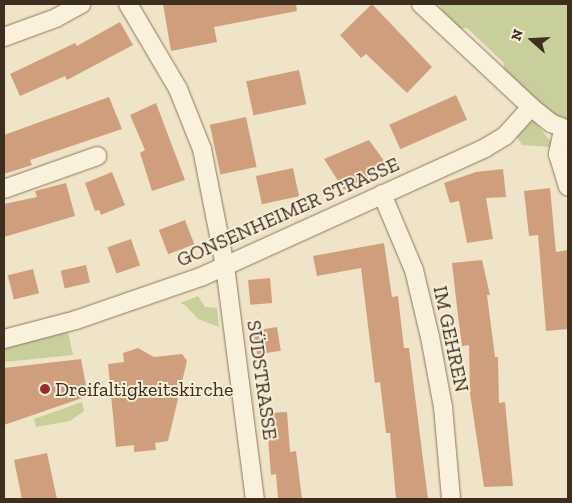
<!DOCTYPE html>
<html>
<head>
<meta charset="utf-8">
<style>
  body { margin:0 }
  #map { position:relative; width:572px; height:503px; overflow:hidden; background:#f0e4c8; font-family:"Zilla Slab",serif }
  div>[style] { position:absolute }
  [style*='--x'] { left:calc(var(--x)*1px); top:calc(var(--y)*1px); width:calc(var(--w)*1px); rotate:calc(var(--a)*1deg) }
  .green>* { inset:0; background:#c9cf9b }
  .building>* { inset:0; background:#cf9f7d; transform-origin:0 0 }
  .roads { filter:drop-shadow(0 0 1px #8d765c) drop-shadow(0 0 1px #8d765c) }
  .minor>* { height:18px; margin:-9px; padding:0 9px; transform-origin:9px; border-radius:9px; background:#faf1dc }
  .dots>* { width:14px; height:14px; translate:-50% -50%; box-sizing:border-box; border:2px solid #f7eed8; border-radius:50% }
  span { translate:-50% -50%; white-space:nowrap; text-align:center; line-height:1.15; -webkit-text-stroke:4px #f7eed8; paint-order:stroke }
  .street-label { font-size:20px; color:#3d2e20 }
  .poi-label { font-size:20px; color:#3d2e20 }
  .left { translate:0 -50%; text-align:left }
  .frame { position:absolute; inset:0; border:5px solid #3d2e20; pointer-events:none }
  .north { position:absolute; left:507px; top:15px; width:50px; height:50px; -webkit-text-stroke:4px #f7eed8; paint-order:stroke; rotate:289deg; font-size:14px; font-weight:700; line-height:20px; text-align:center; color:#3d2e20 }
  .north::after { content:''; display:block; margin:auto; width:18px; height:22px; background:#3d2e20; clip-path:polygon(50% 0,100% 100%,50% 72%,0 100%) }
</style>
</head>
<body>
<div id="map">
  <div class="green">
    <i style="clip-path:polygon(440px 4px,568px 4px,568px 120px,553px 115px,540px 105px,504px 70px,504px 63px,467px 28px,453px 28px,442px 18px)"></i>
    <i style="clip-path:polygon(527px 122px,535px 122px,553px 144px,550px 147px,522px 145px,514px 133px)"></i>
    <i style="clip-path:polygon(198px 296px,205px 307px,217px 308px,219px 327px,198px 319px,185px 305px,180px 303px)"></i>
    <i style="clip-path:polygon(68px 332px,73px 355px,4px 362px,4px 348px)"></i>
    <i style="clip-path:polygon(82px 402px,84px 411px,70px 421px,36px 427px,34px 419px)"></i>
  </div>
  <div class="building">
    <i style="clip-path:polygon(163px 4px,296px 4px,297px 11px,214px 27px,217px 42px,171px 51px)"></i>
    <i style="clip-path:polygon(372px 4px,432px 67px,407px 93px,366px 54px,361px 58px,340px 35px)"></i>
    <i style="clip-path:polygon(120px 22px,133px 45px,67px 80px,65px 76px,20px 96px,10px 74px,75px 43px,77px 46px)"></i>
    <i style="left:299px;top:70px;width:35px;height:54px;rotate:78deg"></i>
    <i style="left:456px;top:95px;width:27px;height:73px;rotate:66deg"></i>
    <i style="clip-path:polygon(109px 97px,122px 129px,30px 160px,32px 165px,4px 174px,4px 135px)"></i>
    <i style="clip-path:polygon(156px 103px,185px 180px,152px 191px,140px 153px,145px 150px,130px 115px)"></i>
    <i style="left:246px;top:117px;width:51px;height:37px;rotate:78deg"></i>
    <i style="clip-path:polygon(369px 140px,387px 165px,344px 190px,324px 159px)"></i>
    <i style="left:293px;top:168px;width:29px;height:38px;rotate:78deg"></i>
    <i style="clip-path:polygon(503px 169px,506px 197px,486px 198px,493px 239px,467px 243px,459px 201px,450px 203px,444px 183px,476px 172px)"></i>
    <i style="clip-path:polygon(112px 172px,125px 205px,101px 215px,99px 210px,95px 211px,85px 183px)"></i>
    <i style="clip-path:polygon(66px 183px,75px 216px,4px 237px,4px 204px,37px 197px,35px 191px)"></i>
    <i style="clip-path:polygon(550px 188px,556px 252px,568px 250px,568px 329px,546px 331px,538px 235px,529px 236px,524px 191px)"></i>
    <i style="left:185px;top:220px;width:26px;height:28px;rotate:69deg"></i>
    <i style="left:131px;top:239px;width:28px;height:25px;rotate:71deg"></i>
    <i style="clip-path:polygon(384px 243px,392px 297px,398px 296px,404px 348px,409px 348px,428px 499px,396px 499px,390px 433px,386px 433px,380px 382px,375px 383px,361px 268px,317px 276px,313px 256px)"></i>
    <i style="clip-path:polygon(482px 260px,490px 295px,487px 295px,495px 357px,498px 357px,499px 403px,505px 402px,513px 486px,484px 487px,470px 393px,469px 345px,462px 346px,458px 316px,452px 263px)"></i>
    <i style="left:86px;top:265px;width:18px;height:26px;rotate:77deg"></i>
    <i style="left:33px;top:269px;width:25px;height:26px;rotate:76deg"></i>
    <i style="left:270px;top:278px;width:25px;height:22px;rotate:85deg"></i>
    <i style="left:277px;top:327px;width:24px;height:24px;rotate:81deg"></i>
    <i style="clip-path:polygon(138px 348px,154px 357px,182px 354px,187px 361px,168px 441px,155px 443px,156px 450px,134px 452px,134px 445px,116px 447px,108px 364px,124px 362px,123px 353px)"></i>
    <i style="clip-path:polygon(81px 359px,88px 396px,4px 425px,4px 368px)"></i>
    <i style="clip-path:polygon(287px 412px,290px 452px,296px 451px,302px 499px,278px 499px,276px 474px,271px 475px,266px 413px)"></i>
    <i style="clip-path:polygon(47px 453px,57px 499px,22px 499px,14px 460px)"></i>
  </div>
  <div class="roads">
    <div class="minor">
      <i style="--x:128;--y:4;--w:99;--a:59.5"></i>
      <i style="--x:178;--y:89;--w:65;--a:68.2"></i>
      <i style="--x:202;--y:149;--w:119;--a:78.9"></i>
      <i style="--x:225;--y:266;--w:235;--a:82.7"></i>
      <i style="--x:421;--y:4;--w:151;--a:43.1"></i>
      <i style="--x:531;--y:107;--w:26;--a:39"></i>
      <i style="--x:551;--y:123;--w:18;--a:22"></i>
      <i style="--x:4;--y:37;--w:55;--a:-20.1"></i>
      <i style="--x:56;--y:18;--w:29;--a:-29"></i>
      <i style="--x:563;--y:130;--w:25;--a:102"></i>
      <i style="--x:558;--y:154;--w:34;--a:73"></i>
      <i style="--x:4;--y:189;--w:99;--a:-19.5"></i>
      <i style="--x:382;--y:194;--w:82;--a:67.2"></i>
      <i style="--x:414;--y:270;--w:69;--a:76.6"></i>
      <i style="--x:430;--y:337;--w:71;--a:79.5"></i>
      <i style="--x:443;--y:407;--w:92;--a:85"></i>
      <i style="--x:4;--y:339;--w:74;--a:-14.8"></i>
      <i style="--x:76;--y:320;--w:134;--a:-19.1"></i>
      <i style="--x:203;--y:276;--w:310;--a:-24.4"></i>
      <i style="--x:485;--y:148;--w:23;--a:-31"></i>
      <i style="--x:505;--y:136;--w:39;--a:-48"></i>
    </div>
  </div>
  <div class="dots">
    <i style="left:45px;top:389px;background:#9e2a2b"></i>
  </div>
  <div class="street-label">
    <span style="left:288px;top:212px;rotate:-24deg">GONSENHEIMER STRASSE</span>
    <span style="left:451px;top:339px;rotate:78deg">IM GEHREN</span>
    <span style="left:262px;top:380px;rotate:82deg">SÜDSTRASSE</span>
  </div>
  <div class="poi-label">
    <span class="left" style="left:55px;top:389px">Dreifaltigkeitskirche</span>
  </div>
  <div class="frame"></div>
  <div class="north">N</div>
</div>
</body>
</html>
